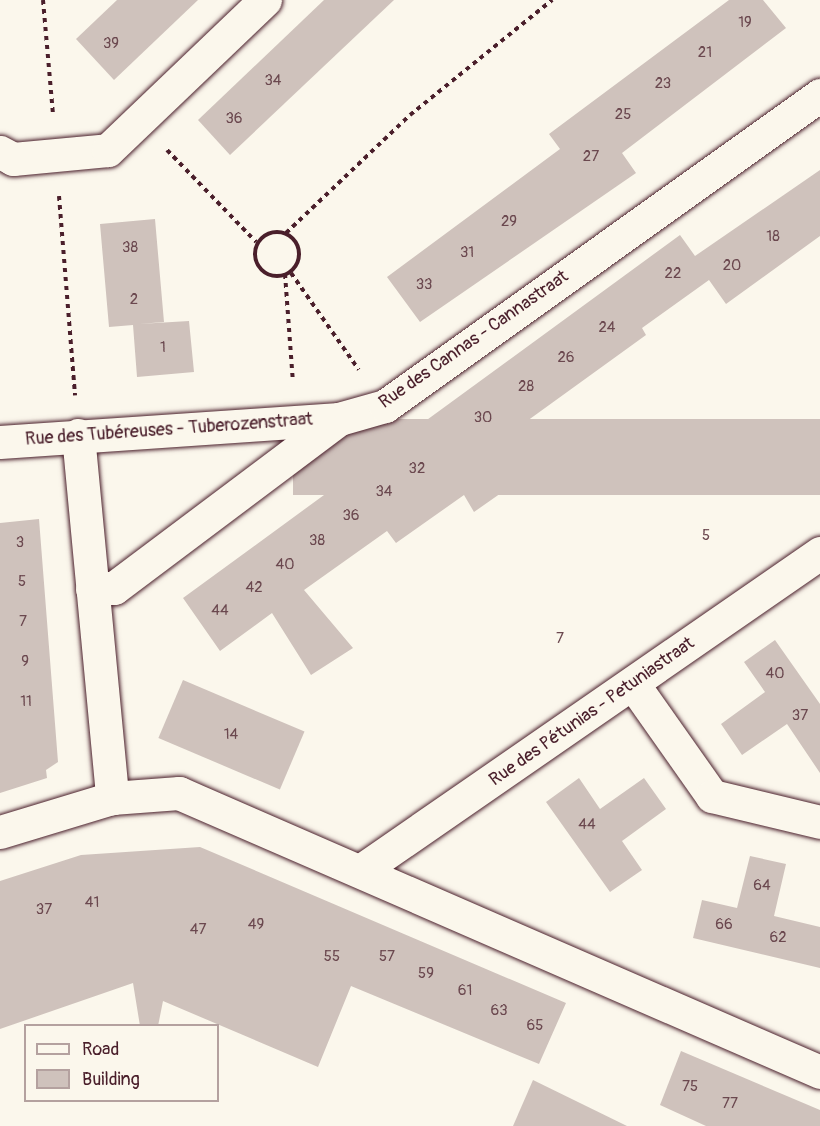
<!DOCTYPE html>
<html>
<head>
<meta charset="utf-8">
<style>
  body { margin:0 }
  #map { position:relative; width:820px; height:1126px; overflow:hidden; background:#fbf7ec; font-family:Pangolin,sans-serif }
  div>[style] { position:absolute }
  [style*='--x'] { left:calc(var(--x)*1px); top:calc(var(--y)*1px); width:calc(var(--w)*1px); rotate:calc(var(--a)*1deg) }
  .building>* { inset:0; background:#cfc2bc; transform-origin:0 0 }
  .path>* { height:4px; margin-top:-2px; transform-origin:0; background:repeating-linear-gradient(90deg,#4a1f2b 0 4.5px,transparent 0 9px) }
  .path>.ring { margin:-2px; padding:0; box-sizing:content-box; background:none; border:4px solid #4a1f2b; border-radius:50% }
  .roads { filter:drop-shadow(0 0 2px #4a1f2b) drop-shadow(0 0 2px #4a1f2b) }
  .minor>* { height:33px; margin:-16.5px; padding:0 16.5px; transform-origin:16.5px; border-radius:16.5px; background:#fbf7ec }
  span { translate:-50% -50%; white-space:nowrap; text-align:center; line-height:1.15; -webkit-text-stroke:4.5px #fbf7ec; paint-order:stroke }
  .number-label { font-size:15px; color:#6b484f }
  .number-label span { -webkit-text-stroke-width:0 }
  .street-label { font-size:18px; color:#4a1f2b }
  .legend { position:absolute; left:24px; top:1024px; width:195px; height:78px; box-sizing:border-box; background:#fbf7ec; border:2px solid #b4a19f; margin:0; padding:8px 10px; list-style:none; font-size:18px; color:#4a1f2b }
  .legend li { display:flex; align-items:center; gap:12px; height:30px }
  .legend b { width:30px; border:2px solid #b4a19f }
</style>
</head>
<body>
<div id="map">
  <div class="building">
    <i style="clip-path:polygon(117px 0,198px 0,114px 80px,76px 39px)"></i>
    <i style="clip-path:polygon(324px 0,394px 0,230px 155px,198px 120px)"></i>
    <i style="clip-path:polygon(729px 0,763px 0,786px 28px,622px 153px,636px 173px,420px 322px,387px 277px,560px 149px,549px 134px)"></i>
    <i style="clip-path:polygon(820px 170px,820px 236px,726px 304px,709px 280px,642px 328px,646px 335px,487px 450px,511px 486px,474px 512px,464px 495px,396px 543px,387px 531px,304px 590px,353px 648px,311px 675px,272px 613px,220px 651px,183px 598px,680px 235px,695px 256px)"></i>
    <i style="clip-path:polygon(155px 219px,164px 322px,139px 324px,189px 321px,194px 372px,137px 377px,133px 325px,109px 327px,100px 224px)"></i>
    <i style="left:820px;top:419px;width:76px;height:527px;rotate:90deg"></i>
    <i style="clip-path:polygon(39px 519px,58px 762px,46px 770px,47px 778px,0 793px,0 523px)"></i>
    <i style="clip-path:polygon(775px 640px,820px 704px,820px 773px,787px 724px,742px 755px,721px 724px,765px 692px,744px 662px)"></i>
    <i style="left:183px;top:680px;width:132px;height:63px;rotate:23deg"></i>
    <i style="clip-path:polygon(579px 778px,600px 809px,644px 778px,666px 809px,622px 841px,642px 870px,610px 892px,546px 802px)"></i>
    <i style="clip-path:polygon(200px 847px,566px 1003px,539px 1064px,351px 986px,318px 1067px,163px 1001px,158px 1026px,140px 1026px,133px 983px,0 1029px,0 881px,81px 855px)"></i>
    <i style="clip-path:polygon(750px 856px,786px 864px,774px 916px,820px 927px,820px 968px,693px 938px,702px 900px,737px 908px)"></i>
    <i style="clip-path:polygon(681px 1051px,820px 1110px,820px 1126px,706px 1126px,660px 1105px)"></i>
    <i style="clip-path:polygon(533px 1080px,627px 1126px,513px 1126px)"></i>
  </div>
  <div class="path">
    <i style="--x:43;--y:0;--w:114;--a:85"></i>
    <i style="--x:167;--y:150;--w:128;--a:45.9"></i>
    <i style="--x:59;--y:196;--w:200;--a:85.4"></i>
    <i class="ring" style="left:255px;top:232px;width:40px;height:40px"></i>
    <i style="--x:286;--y:233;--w:171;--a:-43.6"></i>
    <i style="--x:410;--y:115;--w:183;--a:-39"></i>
    <i style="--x:291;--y:273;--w:118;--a:55"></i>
    <i style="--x:285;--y:274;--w:108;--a:85.8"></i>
  </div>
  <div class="roads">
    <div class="minor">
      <i style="--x:0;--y:152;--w:15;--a:28"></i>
      <i style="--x:13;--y:159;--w:95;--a:-5.4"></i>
      <i style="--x:108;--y:150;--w:217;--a:-43.7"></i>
      <i style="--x:78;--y:435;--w:365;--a:84.6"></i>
      <i style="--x:0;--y:442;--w:340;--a:-3.9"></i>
      <i style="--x:92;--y:589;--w:22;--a:-3"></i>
      <i style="--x:114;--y:588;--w:281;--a:-36.9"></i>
      <i style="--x:339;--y:419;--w:48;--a:-15.8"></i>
      <i style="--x:385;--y:406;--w:535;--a:-35.56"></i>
      <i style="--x:633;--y:684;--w:137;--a:54.8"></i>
      <i style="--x:712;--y:796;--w:111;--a:13.5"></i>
      <i style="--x:0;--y:832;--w:117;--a:-16.9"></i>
      <i style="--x:112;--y:798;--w:67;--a:-4.3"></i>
      <i style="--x:179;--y:793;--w:699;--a:23.52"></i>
      <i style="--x:363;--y:869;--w:556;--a:-34.66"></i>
    </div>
  </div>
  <div class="number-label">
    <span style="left:745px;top:23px">19</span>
    <span style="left:111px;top:44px">39</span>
    <span style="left:705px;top:53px">21</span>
    <span style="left:273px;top:81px">34</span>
    <span style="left:663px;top:84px">23</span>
    <span style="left:623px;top:115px">25</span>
    <span style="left:234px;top:119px">36</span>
    <span style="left:591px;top:157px">27</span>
    <span style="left:509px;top:222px">29</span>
    <span style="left:773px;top:237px">18</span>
    <span style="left:130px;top:248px">38</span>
    <span style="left:467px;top:253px">31</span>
    <span style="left:732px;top:266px">20</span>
    <span style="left:673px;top:274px">22</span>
    <span style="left:424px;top:285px">33</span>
    <span style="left:134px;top:300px">2</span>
    <span style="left:607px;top:328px">24</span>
    <span style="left:163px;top:348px">1</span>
    <span style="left:566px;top:358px">26</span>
    <span style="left:526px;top:387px">28</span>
    <span style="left:483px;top:418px">30</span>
    <span style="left:417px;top:469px">32</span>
    <span style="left:384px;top:492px">34</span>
    <span style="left:351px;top:516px">36</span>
    <span style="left:706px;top:536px">5</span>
    <span style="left:317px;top:541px">38</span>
    <span style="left:20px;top:543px">3</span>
    <span style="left:285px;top:565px">40</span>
    <span style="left:22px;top:582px">5</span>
    <span style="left:254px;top:588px">42</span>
    <span style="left:220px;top:611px">44</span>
    <span style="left:23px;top:622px">7</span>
    <span style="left:560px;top:639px">7</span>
    <span style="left:25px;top:662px">9</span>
    <span style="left:775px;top:674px">40</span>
    <span style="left:26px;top:702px">11</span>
    <span style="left:800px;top:716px">37</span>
    <span style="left:231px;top:735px">14</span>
    <span style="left:587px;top:825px">44</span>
    <span style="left:762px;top:886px">64</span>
    <span style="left:92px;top:903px">41</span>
    <span style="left:44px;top:910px">37</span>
    <span style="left:256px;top:925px">49</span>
    <span style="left:724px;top:925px">66</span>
    <span style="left:198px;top:930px">47</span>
    <span style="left:778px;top:938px">62</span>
    <span style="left:332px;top:957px">55</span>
    <span style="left:387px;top:957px">57</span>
    <span style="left:426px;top:974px">59</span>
    <span style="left:465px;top:991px">61</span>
    <span style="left:499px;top:1011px">63</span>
    <span style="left:535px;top:1026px">65</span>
    <span style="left:690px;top:1087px">75</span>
    <span style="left:730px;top:1104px">77</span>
  </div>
  <div class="street-label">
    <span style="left:474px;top:340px;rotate:-35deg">Rue des Cannas - Cannastraat</span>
    <span style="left:169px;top:430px;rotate:-4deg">Rue des Tubéreuses - Tuberozenstraat</span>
    <span style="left:592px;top:712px;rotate:-35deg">Rue des Pétunias - Petuniastraat</span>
  </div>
  <ul class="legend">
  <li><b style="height:8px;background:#fbf7ec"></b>Road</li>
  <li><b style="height:16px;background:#cfc2bc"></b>Building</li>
  </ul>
</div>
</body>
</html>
